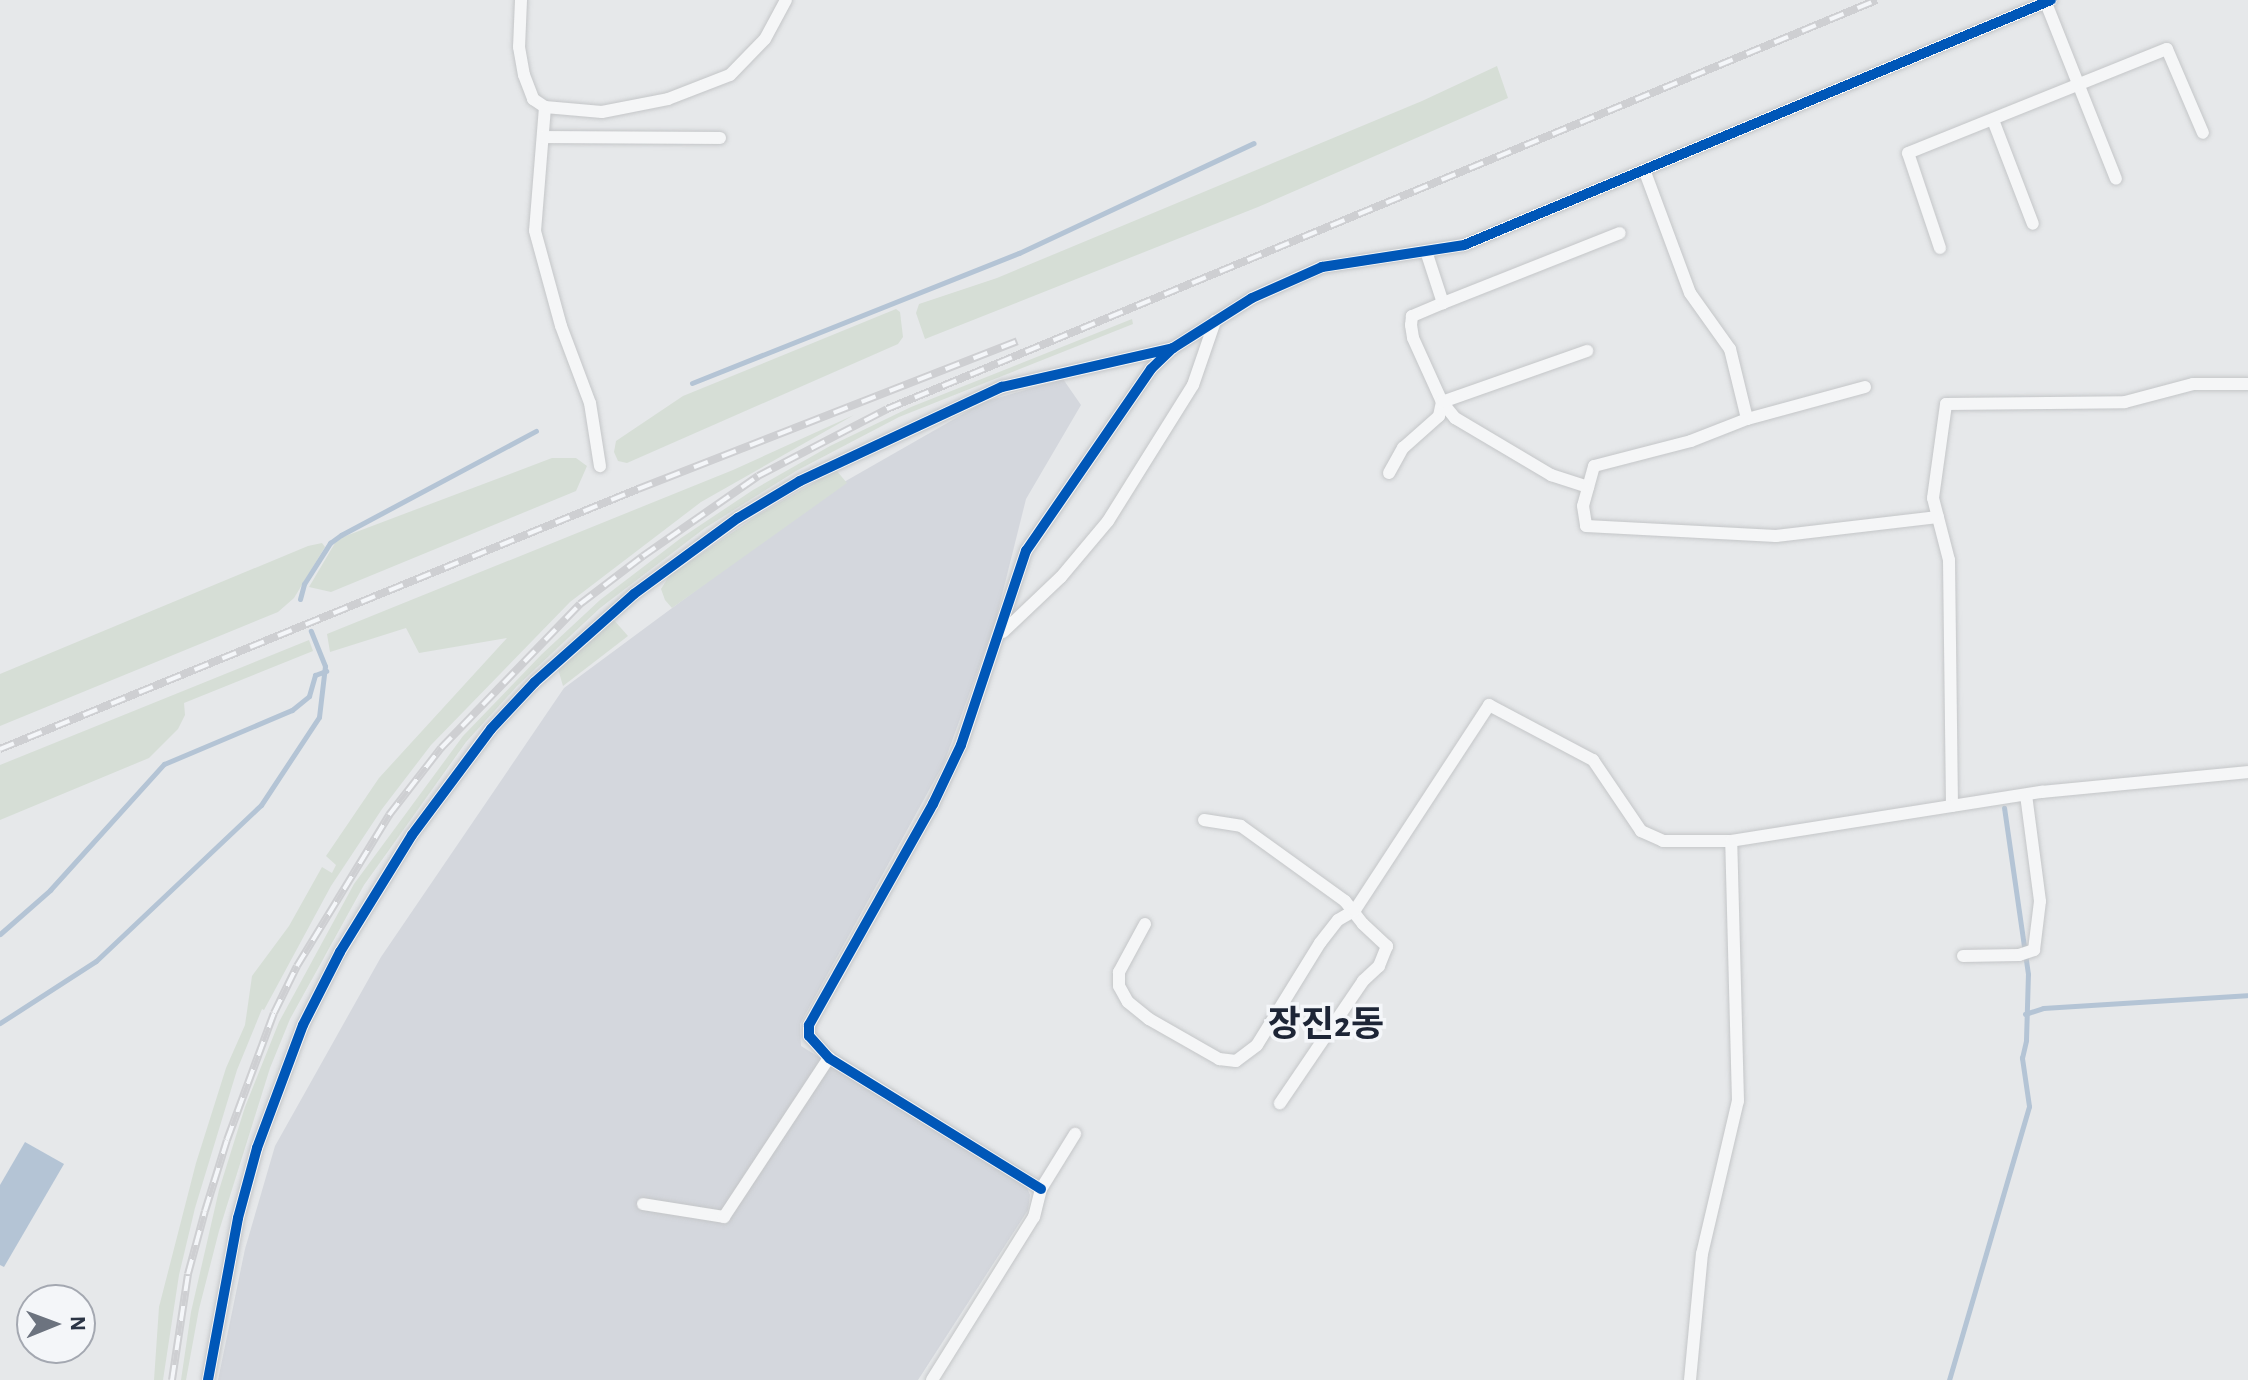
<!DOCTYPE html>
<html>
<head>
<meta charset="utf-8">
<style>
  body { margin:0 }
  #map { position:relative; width:2248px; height:1380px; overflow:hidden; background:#e6e8ea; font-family:"Alegreya Sans","Noto Sans KR",sans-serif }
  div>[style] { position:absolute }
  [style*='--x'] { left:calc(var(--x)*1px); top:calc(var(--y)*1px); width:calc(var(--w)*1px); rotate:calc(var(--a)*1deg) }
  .built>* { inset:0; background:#d4d7dd }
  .green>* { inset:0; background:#d6ded6 }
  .water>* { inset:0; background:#b4c4d5 }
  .stream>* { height:5px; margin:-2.5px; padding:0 2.5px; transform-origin:2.5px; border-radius:2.5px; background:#b4c4d5 }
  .roads { filter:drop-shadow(0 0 2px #c4c6c8) drop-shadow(0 0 2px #c4c6c8) }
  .street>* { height:12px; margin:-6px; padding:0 6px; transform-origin:6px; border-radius:6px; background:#f5f6f7 }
  .rail>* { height:8px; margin-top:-4px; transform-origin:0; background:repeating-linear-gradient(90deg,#f4f6f9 0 15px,#cecfd2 0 30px); box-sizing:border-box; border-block:2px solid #cecfd2 }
  .cycleway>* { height:10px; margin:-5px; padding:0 5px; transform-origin:5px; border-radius:5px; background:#0057b8 }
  span { translate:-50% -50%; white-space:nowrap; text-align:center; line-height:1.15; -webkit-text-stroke:7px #f4f6f9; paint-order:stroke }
  .quarter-label { font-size:36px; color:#1d2536; font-weight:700 }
  .north { position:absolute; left:16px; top:1284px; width:80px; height:80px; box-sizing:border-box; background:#f4f6f9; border:2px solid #a4a8b1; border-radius:50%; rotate:89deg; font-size:22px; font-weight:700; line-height:32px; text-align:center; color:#2b3445 }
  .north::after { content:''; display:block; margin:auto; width:28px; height:36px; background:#6c737f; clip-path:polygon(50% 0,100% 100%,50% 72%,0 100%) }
</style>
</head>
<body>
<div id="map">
  <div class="built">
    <i style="clip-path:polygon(1063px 379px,1081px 405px,1026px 499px,995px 623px,944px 763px,800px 1024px,801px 1046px,1025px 1183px,1030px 1195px,1028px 1210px,918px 1380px,218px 1380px,245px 1249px,275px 1146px,381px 957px,564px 688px,837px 486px,984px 402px)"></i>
  </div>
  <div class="green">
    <i style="clip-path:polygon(1497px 66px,1508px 98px,1258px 207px,925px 339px,916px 313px,919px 304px,997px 278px,1422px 101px)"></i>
    <i style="clip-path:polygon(896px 309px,900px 312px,903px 337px,898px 344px,627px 463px,618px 461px,614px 452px,616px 441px,683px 396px)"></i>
    <i style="clip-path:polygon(1132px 319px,1133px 324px,899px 417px,796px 471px,705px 528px,600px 608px,517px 686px,466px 742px,364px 885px,290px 1019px,270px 1068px,219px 1231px,199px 1309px,186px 1380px,181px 1380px,191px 1312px,219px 1190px,245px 1107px,279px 1022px,354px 884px,463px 736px,542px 654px,600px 600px,681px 538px,753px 490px,830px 446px,911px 407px)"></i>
    <i style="clip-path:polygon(854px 415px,701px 502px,570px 602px,431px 745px,382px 809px,331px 886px,264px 1010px,262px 1009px,237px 1070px,195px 1208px,179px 1275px,163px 1380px,154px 1380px,159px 1307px,196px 1163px,226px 1068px,245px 1025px,252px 976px,289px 926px,322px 867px,332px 873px,336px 865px,326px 856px,379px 778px,507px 638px,419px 653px,406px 628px,330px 652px,327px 634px,733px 470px)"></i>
    <i style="clip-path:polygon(552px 458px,576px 458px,587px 466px,576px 491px,331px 592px,309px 587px,335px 543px,343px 537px)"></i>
    <i style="clip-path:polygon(836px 470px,847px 483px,672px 608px,665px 600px,661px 589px,669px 576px,758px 515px)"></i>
    <i style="clip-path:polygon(322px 543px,325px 547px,294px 598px,278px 612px,0 726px,0 674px,308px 546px)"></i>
    <i style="clip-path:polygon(613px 619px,628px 636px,563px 686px,558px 669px)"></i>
    <i style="clip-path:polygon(309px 640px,313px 651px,184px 703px,185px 715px,178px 729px,149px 758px,0 820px,0 765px)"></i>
  </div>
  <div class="water">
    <i style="clip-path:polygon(25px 1142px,64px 1164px,4px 1267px,0 1265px,0 1185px)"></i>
  </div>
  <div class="stream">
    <i style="--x:692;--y:383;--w:352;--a:-21.7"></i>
    <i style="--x:1019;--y:253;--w:259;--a:-25.1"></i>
    <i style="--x:300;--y:599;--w:16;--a:-75"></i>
    <i style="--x:304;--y:584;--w:49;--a:-57.6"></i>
    <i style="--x:330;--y:543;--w:14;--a:-36"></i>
    <i style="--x:341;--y:535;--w:221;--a:-28.1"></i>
    <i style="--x:0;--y:934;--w:67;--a:-41.3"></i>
    <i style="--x:50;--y:890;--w:170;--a:-47.9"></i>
    <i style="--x:164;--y:764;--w:139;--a:-22.9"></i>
    <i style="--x:292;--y:710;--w:22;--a:-39"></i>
    <i style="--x:309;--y:696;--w:22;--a:-74"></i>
    <i style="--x:315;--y:675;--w:12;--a:-20"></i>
    <i style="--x:2025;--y:1014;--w:19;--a:-18"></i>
    <i style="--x:2043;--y:1008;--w:204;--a:-3.6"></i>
    <i style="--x:0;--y:1023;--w:114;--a:-32.9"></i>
    <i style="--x:96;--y:961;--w:227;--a:-43.4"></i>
    <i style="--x:261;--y:805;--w:105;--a:-56.6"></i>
    <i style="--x:319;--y:717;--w:51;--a:-83.3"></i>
    <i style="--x:325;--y:666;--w:38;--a:-112"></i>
    <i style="--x:1949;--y:1380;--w:285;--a:-73.7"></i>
    <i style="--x:2029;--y:1106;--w:49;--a:-98.3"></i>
    <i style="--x:2022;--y:1058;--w:18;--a:-77"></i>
    <i style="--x:2026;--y:1040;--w:66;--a:-88.3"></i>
    <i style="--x:2028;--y:974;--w:168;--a:-98.2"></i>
  </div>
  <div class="roads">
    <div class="street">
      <i style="--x:521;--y:0;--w:47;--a:92.4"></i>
      <i style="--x:519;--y:47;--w:28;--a:80"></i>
      <i style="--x:524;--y:75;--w:26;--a:69"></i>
      <i style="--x:533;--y:99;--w:14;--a:34"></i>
      <i style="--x:545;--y:107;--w:57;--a:5"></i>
      <i style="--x:602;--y:112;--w:67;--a:-11.1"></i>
      <i style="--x:668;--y:99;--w:66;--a:-21.2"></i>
      <i style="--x:730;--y:75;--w:50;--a:-45.8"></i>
      <i style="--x:765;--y:39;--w:44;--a:-61.7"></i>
      <i style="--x:2046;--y:3;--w:189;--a:68.3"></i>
      <i style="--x:545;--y:107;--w:124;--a:94.6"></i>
      <i style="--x:535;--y:231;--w:98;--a:74.7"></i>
      <i style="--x:561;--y:326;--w:82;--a:69.4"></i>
      <i style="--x:590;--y:403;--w:64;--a:81"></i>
      <i style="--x:1993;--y:120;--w:111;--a:69"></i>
      <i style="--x:543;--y:137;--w:177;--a:0.3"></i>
      <i style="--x:1645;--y:172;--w:129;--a:69.6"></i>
      <i style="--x:1690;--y:293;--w:69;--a:54.5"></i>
      <i style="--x:1730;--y:349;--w:72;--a:76.3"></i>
      <i style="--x:1940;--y:248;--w:100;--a:-108.6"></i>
      <i style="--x:1908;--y:153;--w:279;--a:-21.9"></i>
      <i style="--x:2167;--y:49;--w:91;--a:66.8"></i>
      <i style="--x:1426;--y:251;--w:55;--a:71.9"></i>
      <i style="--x:1443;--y:303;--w:34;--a:157"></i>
      <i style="--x:1412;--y:316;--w:9;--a:96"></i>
      <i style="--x:1411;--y:325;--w:13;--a:81"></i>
      <i style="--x:1413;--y:338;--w:70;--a:65.6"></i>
      <i style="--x:1442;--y:402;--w:21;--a:51"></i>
      <i style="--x:1455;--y:418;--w:112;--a:30.7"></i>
      <i style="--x:1551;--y:475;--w:39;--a:18"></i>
      <i style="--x:1443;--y:303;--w:190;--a:-21.6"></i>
      <i style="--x:1865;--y:387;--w:122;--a:164.8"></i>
      <i style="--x:1747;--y:419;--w:60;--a:158.6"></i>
      <i style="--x:1691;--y:441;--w:100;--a:165.5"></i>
      <i style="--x:1594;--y:466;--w:41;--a:105.4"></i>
      <i style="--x:1583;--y:506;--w:20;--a:81"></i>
      <i style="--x:1586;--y:526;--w:190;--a:3"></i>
      <i style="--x:1776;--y:536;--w:163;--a:-6.7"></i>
      <i style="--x:1389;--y:473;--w:29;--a:-61"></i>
      <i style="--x:1403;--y:448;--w:48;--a:-41.6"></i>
      <i style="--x:1439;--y:416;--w:14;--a:-78"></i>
      <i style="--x:1442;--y:402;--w:154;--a:-19.4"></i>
      <i style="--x:1003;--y:632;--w:80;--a:-43.5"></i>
      <i style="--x:1061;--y:577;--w:73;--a:-50"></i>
      <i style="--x:1108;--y:521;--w:160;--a:-58"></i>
      <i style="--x:1193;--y:385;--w:68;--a:-71"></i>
      <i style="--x:1952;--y:806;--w:246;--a:-90.7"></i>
      <i style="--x:1949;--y:560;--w:64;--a:-104.5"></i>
      <i style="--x:1933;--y:498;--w:95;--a:-82.1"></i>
      <i style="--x:1946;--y:404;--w:179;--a:-0.6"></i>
      <i style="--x:2125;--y:402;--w:70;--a:-14.8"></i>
      <i style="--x:2193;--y:384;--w:55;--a:0"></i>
      <i style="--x:1204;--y:820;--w:37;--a:9"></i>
      <i style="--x:1241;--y:826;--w:128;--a:35.8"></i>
      <i style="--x:1345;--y:901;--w:29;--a:52"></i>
      <i style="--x:1363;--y:924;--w:33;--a:43"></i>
      <i style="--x:1387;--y:946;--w:22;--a:112"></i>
      <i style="--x:1379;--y:966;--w:22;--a:137"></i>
      <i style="--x:1363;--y:981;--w:148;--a:124.2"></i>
      <i style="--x:1145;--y:924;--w:55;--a:118.4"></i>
      <i style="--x:1119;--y:972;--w:14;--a:90"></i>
      <i style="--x:1119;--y:986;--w:18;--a:61"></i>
      <i style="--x:1128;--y:1002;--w:27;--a:39"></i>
      <i style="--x:1149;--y:1019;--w:81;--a:29.7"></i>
      <i style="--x:1219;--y:1059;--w:17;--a:7"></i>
      <i style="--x:1236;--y:1061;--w:26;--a:-37"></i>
      <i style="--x:1257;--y:1045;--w:120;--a:-58.3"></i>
      <i style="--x:1320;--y:943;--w:29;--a:-52"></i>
      <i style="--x:1338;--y:920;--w:20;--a:-30"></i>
      <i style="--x:1355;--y:910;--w:245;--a:-56.8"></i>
      <i style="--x:1489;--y:705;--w:118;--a:27.9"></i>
      <i style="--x:1593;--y:760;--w:86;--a:55.9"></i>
      <i style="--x:1641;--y:831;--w:24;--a:24"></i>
      <i style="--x:1663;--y:841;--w:68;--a:0"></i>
      <i style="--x:1731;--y:841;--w:315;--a:-9"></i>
      <i style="--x:2042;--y:792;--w:207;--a:-5.5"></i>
      <i style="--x:1963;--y:956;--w:56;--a:-1"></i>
      <i style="--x:2019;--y:955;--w:16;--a:-18"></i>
      <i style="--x:2034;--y:950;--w:49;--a:-83"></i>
      <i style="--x:2040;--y:901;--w:107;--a:-97.5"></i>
      <i style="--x:1041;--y:1189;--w:249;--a:-148.3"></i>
      <i style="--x:829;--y:1058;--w:30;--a:-132"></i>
      <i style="--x:809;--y:1036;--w:11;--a:-90"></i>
      <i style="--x:809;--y:1025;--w:253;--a:-60.7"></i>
      <i style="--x:933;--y:804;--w:65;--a:-64.6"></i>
      <i style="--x:961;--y:745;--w:205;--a:-71.5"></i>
      <i style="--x:1026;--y:551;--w:221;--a:-55.5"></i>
      <i style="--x:1151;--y:369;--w:30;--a:-44"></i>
      <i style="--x:1173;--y:348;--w:93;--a:-32.3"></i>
      <i style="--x:1252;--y:298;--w:77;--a:-23.9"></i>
      <i style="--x:1322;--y:267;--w:144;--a:-8.8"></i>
      <i style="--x:1464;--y:245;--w:636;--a:-22.65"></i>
      <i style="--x:643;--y:1204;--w:82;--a:9.1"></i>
      <i style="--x:724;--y:1217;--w:191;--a:-56.6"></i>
      <i style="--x:208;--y:1380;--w:165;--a:-79.5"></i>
      <i style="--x:238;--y:1218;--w:73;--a:-74.8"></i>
      <i style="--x:257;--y:1148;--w:131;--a:-69.5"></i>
      <i style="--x:303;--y:1025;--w:82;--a:-63.1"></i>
      <i style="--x:340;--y:952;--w:137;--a:-58.4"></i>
      <i style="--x:412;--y:835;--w:132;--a:-53.3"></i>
      <i style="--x:491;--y:729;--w:64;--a:-46.9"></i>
      <i style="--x:535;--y:682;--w:132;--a:-41.6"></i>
      <i style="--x:634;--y:594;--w:129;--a:-36.2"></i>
      <i style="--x:738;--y:518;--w:72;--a:-30.8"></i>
      <i style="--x:800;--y:481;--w:223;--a:-25"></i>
      <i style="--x:1002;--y:387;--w:175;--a:-12.8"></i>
      <i style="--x:932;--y:1380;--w:192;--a:-58"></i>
      <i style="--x:1034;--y:1217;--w:29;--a:-76"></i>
      <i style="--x:1041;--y:1189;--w:65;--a:-58.3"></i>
      <i style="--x:1690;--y:1380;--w:127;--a:-84.6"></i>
      <i style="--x:1702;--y:1254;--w:157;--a:-76.8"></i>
      <i style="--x:1738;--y:1101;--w:260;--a:-91.5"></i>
    </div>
  </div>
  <div class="rail">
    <i style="--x:0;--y:749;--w:689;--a:-22.17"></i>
    <i style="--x:638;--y:489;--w:407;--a:-21.3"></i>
    <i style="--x:172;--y:1380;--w:107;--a:-81.4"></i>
    <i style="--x:188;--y:1274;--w:65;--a:-74.9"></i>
    <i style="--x:205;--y:1211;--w:74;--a:-72.8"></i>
    <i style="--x:227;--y:1140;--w:135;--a:-69.7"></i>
    <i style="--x:274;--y:1013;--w:52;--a:-63.9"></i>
    <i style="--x:297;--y:966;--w:177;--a:-58.6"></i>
    <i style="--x:389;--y:815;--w:85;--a:-52.2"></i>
    <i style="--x:441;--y:748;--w:200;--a:-46"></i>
    <i style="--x:580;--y:604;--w:79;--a:-37.3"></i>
    <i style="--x:643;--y:556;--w:140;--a:-34.8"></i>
    <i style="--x:758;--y:476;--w:145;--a:-27.4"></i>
    <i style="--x:887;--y:409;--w:1071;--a:-22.45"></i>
  </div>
  <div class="cycleway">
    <i style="--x:1041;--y:1189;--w:249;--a:-148.3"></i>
    <i style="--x:829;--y:1058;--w:30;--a:-132"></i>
    <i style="--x:809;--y:1036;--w:11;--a:-90"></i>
    <i style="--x:809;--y:1025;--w:253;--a:-60.7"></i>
    <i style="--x:933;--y:804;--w:65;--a:-64.6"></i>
    <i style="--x:961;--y:745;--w:205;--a:-71.5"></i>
    <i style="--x:1026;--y:551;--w:221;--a:-55.5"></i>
    <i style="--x:1151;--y:369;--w:30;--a:-44"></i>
    <i style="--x:1173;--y:348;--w:93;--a:-32.3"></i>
    <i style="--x:1252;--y:298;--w:77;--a:-23.9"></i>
    <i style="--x:1322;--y:267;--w:144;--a:-8.8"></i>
    <i style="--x:1464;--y:245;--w:636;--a:-22.65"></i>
    <i style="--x:208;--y:1380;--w:165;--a:-79.5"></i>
    <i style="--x:238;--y:1218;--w:73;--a:-74.8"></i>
    <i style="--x:257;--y:1148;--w:131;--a:-69.5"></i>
    <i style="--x:303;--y:1025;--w:82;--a:-63.1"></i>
    <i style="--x:340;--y:952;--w:137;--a:-58.4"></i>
    <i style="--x:412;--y:835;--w:132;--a:-53.3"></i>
    <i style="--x:491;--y:729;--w:64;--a:-46.9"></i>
    <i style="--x:535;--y:682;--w:132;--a:-41.6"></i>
    <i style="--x:634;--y:594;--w:129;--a:-36.2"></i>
    <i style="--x:738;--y:518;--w:72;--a:-30.8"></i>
    <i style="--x:800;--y:481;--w:223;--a:-25"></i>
    <i style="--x:1002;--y:387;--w:175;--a:-12.8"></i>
  </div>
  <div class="quarter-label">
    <span style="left:1326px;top:1026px">장진2동</span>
  </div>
  <div class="north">N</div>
</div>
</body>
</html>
